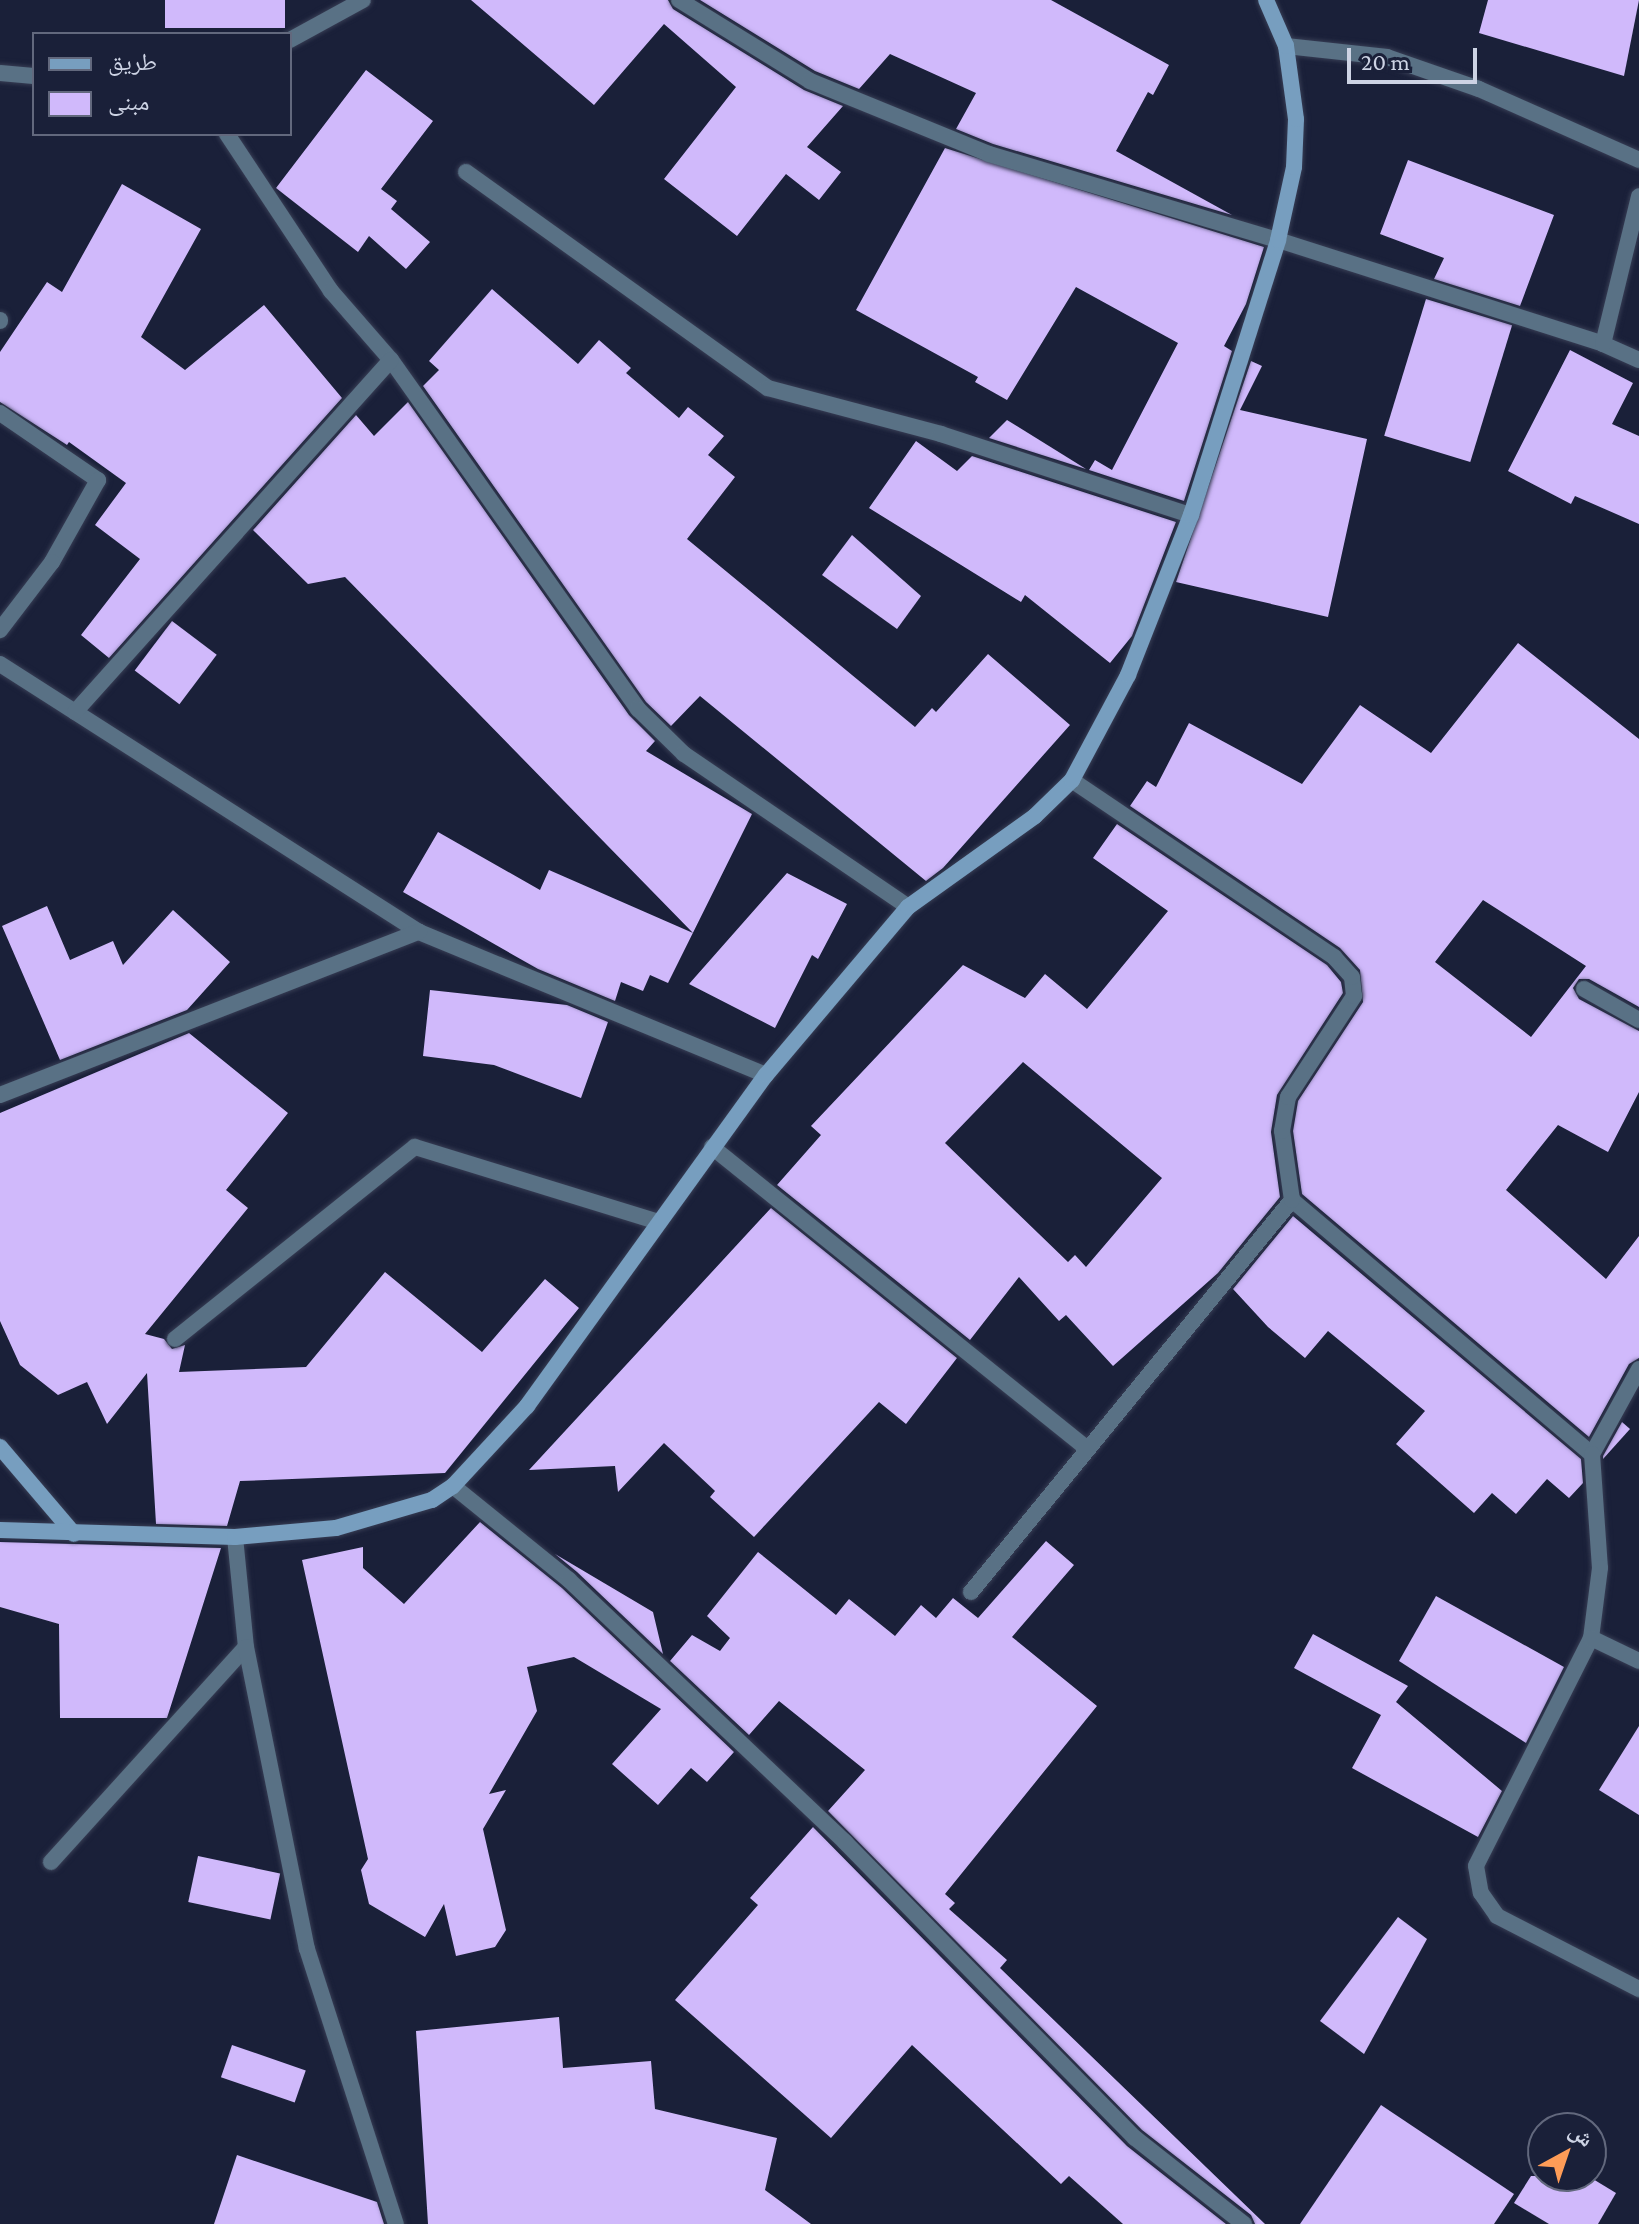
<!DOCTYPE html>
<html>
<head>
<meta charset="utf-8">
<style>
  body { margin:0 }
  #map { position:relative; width:1639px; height:2224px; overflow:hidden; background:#1a2039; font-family:"Crimson Pro","Noto Naskh Arabic",serif }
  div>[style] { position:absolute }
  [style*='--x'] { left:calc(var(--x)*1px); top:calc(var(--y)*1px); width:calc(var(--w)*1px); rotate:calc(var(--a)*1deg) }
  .building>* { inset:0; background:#d0b9fb; transform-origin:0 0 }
  .roads { filter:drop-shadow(0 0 2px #373d54) drop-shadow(0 0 2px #373d54) }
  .lane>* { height:16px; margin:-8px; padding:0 8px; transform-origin:8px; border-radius:8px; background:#597185 }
  .street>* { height:16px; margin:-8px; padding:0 8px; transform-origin:8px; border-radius:8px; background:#597185 }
  .secondary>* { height:16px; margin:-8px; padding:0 8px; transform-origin:8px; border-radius:8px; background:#779ebf }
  span { translate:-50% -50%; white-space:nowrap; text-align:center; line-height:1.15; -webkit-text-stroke:8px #1a2039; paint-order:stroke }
  .legend { position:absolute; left:32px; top:32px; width:260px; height:104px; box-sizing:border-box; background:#1a2039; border:2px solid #62687d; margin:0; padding:10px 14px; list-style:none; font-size:24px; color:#cdd3e4 }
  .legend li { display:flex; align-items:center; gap:16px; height:40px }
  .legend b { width:40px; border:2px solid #62687d }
  .north { position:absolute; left:1527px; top:2112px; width:80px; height:80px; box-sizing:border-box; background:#1a2039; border:2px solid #62687d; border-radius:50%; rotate:40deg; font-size:22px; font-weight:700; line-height:32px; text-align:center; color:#cdd3e4 }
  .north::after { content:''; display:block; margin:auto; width:28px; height:36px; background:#fe9c57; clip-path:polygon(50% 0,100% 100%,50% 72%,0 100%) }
  .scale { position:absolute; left:1347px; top:48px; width:130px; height:36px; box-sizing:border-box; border:4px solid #cdd3e4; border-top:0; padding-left:10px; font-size:24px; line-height:28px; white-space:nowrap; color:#cdd3e4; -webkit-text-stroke:6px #1a2039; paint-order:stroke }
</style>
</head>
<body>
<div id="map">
  <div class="building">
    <i style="left:165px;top:0;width:120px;height:28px"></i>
    <i style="clip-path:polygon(471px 0,668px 0,673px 9px,804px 90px,843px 106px,807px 147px,841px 172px,819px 200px,786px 174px,737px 236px,664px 179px,736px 87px,664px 24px,594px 105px)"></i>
    <i style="clip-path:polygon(700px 0,1051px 0,1169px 65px,1153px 95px,1148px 92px,1116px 151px,1232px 215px,993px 144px,956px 129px,976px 93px,890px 54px,859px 89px,815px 71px)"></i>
    <i style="clip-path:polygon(1488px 0,1639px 0,1624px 76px,1479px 33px)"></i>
    <i style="clip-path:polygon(366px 70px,433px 121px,381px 189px,397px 201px,391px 209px,430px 242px,406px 269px,369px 236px,358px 252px,276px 188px)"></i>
    <i style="clip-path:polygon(945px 148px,1264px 247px,1246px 304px,1224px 346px,1232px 351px,1184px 501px,1089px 470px,1095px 460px,1112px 470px,1178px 343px,1076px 287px,1007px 400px,975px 382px,978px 377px,856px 310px)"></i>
    <i style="clip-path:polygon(1408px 160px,1554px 215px,1520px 306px,1434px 279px,1444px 258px,1380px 234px)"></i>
    <i style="clip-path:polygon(122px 184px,201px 229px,141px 337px,185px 370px,264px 305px,342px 398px,109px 658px,81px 635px,140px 559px,95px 525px,126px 483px,69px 442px,67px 445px,0 402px,0 352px,47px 282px,62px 292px)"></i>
    <i style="clip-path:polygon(492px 289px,578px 364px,599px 340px,631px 368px,626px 373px,679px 418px,688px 407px,724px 436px,708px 455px,735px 477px,687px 539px,915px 727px,932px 708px,936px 712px,988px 654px,1070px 725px,943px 868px,926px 881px,700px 696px,671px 726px,646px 702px,423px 386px,439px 370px,429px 361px)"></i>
    <i style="left:1426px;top:299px;width:90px;height:143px;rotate:17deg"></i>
    <i style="clip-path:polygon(1570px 350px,1633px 383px,1612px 424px,1639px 436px,1639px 524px,1575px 496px,1571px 504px,1508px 471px)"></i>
    <i style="clip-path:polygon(1251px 361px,1262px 366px,1240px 410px,1367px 439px,1328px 617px,1176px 582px)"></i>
    <i style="clip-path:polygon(408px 402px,629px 715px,655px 741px,646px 751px,752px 814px,668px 983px,650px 975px,643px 991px,621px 982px,615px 1001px,538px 969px,403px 892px,438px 832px,540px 890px,549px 870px,693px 933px,345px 577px,308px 584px,253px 530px,356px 415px,374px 436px)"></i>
    <i style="clip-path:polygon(1007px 420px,1086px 469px,989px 438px)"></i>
    <i style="clip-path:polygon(916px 441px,957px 471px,972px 456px,1176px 522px,1132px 636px,1110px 663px,1025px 595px,1021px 602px,869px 508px)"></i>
    <i style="clip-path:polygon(852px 535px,921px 596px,897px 629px,822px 575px)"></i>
    <i style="left:172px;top:621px;width:56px;height:62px;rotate:37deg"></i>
    <i style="clip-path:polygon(evenodd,1518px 643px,1639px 739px,1639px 1007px,1589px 979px,1579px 979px,1573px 988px,1579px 999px,1639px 1031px,1639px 1092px,1608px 1152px,1558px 1125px,1506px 1190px,1606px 1279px,1639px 1236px,1639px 1358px,1629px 1364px,1589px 1437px,1302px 1194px,1293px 1131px,1298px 1101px,1363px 1002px,1360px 970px,1340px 948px,1130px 806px,1147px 781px,1156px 787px,1189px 723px,1302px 784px,1360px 705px,1431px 753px,1518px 643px,1483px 900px,1586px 966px,1531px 1037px,1435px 962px,1483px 900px)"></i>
    <i style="clip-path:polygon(evenodd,1117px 824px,1327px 965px,1341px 982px,1343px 993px,1277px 1095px,1271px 1132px,1280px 1197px,1218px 1273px,1113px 1366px,1066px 1315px,1059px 1321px,1019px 1277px,970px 1340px,777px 1185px,821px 1135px,811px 1126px,963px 965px,1025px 998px,1045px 974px,1087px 1009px,1168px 911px,1093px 858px,1117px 824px,1023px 1062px,1162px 1178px,1086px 1267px,1075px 1255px,1068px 1262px,945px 1143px,1023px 1062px)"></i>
    <i style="clip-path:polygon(787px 873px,847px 904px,818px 959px,812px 955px,775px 1028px,689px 984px)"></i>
    <i style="clip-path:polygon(47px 906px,70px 960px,113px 941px,123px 965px,173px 910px,230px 962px,187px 1010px,60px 1060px,2px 926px)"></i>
    <i style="clip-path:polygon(430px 990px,567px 1005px,608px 1022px,581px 1098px,494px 1065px,423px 1056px)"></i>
    <i style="clip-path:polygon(189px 1033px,288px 1113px,226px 1190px,248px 1208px,145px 1334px,164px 1339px,172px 1349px,185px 1345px,179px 1372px,306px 1367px,385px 1272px,482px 1352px,545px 1279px,579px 1308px,445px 1473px,240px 1481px,227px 1526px,156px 1524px,147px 1373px,107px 1424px,87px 1382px,58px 1395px,20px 1365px,0 1321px,0 1113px)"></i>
    <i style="clip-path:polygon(771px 1208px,957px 1358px,906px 1424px,879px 1402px,754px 1537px,710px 1497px,715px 1491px,664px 1443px,618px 1492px,615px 1466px,529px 1470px)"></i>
    <i style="clip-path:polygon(1293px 1216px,1581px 1459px,1583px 1483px,1569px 1498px,1547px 1479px,1516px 1514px,1492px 1493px,1474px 1513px,1396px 1444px,1425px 1411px,1328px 1331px,1305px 1358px,1268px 1327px,1233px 1289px)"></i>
    <i style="clip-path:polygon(1622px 1422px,1630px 1429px,1603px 1459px,1603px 1456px)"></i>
    <i style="clip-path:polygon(480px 1522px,562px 1588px,734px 1752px,707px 1782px,691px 1768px,658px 1805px,612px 1764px,661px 1709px,574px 1657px,527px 1667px,537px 1711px,489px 1794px,506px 1790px,483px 1829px,506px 1930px,495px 1947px,456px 1956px,444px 1904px,425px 1937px,369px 1904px,361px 1870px,368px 1859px,302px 1560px,363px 1547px,363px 1568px,404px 1604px)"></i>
    <i style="clip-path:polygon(1046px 1541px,1074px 1565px,1012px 1637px,1097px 1706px,945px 1894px,955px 1903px,949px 1909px,1007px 1960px,1000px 1968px,1265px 2224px,1255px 2224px,1251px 2215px,1142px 2130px,828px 1811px,865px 1770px,779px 1701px,749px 1735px,670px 1661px,692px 1635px,720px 1651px,730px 1638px,707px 1616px,758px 1552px,836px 1615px,849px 1599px,895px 1636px,921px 1605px,936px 1618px,953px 1598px,978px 1618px)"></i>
    <i style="clip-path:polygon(0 1542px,221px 1548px,167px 1718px,60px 1718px,59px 1624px,0 1607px)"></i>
    <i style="clip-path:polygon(555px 1554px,653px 1612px,663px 1654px,577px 1572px)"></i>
    <i style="clip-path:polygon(1436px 1596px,1564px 1667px,1526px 1743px,1399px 1661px)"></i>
    <i style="clip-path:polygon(1313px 1634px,1408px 1686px,1396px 1702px,1502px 1791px,1478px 1837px,1352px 1768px,1381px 1715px,1294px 1668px)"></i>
    <i style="clip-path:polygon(1639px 1726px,1639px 1815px,1599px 1790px)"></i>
    <i style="clip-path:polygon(813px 1827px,1127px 2146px,1226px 2224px,1123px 2224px,1069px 2176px,1061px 2184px,912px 2045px,831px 2138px,675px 2000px,758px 1905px,750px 1898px)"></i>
    <i style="left:198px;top:1856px;width:84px;height:47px;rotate:12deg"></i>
    <i style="clip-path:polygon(1398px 1917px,1427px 1939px,1364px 2054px,1320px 2021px)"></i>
    <i style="clip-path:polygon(559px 2017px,563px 2068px,651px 2061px,655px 2109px,777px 2138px,765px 2190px,811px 2224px,428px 2224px,416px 2031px)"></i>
    <i style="left:232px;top:2045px;width:78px;height:34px;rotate:19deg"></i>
    <i style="clip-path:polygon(1381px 2105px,1514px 2194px,1494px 2224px,1300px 2224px)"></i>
    <i style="clip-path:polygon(237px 2155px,377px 2202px,384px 2224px,214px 2224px)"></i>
    <i style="clip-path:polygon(1531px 2176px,1588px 2176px,1616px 2193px,1598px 2224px,1549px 2224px,1514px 2203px)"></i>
  </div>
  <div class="roads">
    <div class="lane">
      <i style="--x:51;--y:1862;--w:290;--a:-47.8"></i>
    </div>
    <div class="street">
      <i style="--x:679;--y:0;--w:154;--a:31.7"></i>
      <i style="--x:810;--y:81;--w:193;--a:22.2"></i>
      <i style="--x:989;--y:154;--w:302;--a:16.6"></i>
      <i style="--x:1278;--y:240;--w:341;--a:17.7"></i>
      <i style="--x:1603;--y:344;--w:39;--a:24"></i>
      <i style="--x:290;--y:40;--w:83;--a:-28.7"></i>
      <i style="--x:1286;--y:46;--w:102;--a:6.2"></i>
      <i style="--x:1387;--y:57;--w:97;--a:19.2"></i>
      <i style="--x:1479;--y:89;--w:175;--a:23.9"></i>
      <i style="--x:0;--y:73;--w:34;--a:5"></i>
      <i style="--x:227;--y:134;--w:188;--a:56.5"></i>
      <i style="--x:331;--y:291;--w:91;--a:49"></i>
      <i style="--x:391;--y:360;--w:428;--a:54.7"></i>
      <i style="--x:638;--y:709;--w:64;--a:44.4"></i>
      <i style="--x:684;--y:754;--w:271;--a:34.3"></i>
      <i style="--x:466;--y:172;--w:371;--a:35.6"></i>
      <i style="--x:768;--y:388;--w:179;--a:14.9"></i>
      <i style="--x:941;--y:434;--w:263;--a:18"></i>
      <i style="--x:0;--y:320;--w:1;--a:90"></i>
      <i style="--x:1603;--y:344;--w:152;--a:-76.3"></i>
      <i style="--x:0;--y:413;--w:119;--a:34.4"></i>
      <i style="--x:98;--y:480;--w:94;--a:119.3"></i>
      <i style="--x:52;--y:562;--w:86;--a:127.4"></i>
      <i style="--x:0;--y:664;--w:497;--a:32.6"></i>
      <i style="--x:419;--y:932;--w:375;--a:22.4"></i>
      <i style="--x:75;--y:712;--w:473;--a:-48.1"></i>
      <i style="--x:1584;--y:989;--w:63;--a:29.4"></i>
      <i style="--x:0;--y:1095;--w:450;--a:-21.3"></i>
      <i style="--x:712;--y:1147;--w:481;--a:38.8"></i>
      <i style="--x:1292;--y:1200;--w:393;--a:40.3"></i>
      <i style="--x:175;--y:1339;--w:307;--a:-38.7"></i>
      <i style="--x:415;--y:1147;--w:255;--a:17.1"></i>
      <i style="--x:1639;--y:1369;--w:97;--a:118.9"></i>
      <i style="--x:1592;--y:1454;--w:114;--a:86"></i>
      <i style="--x:1600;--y:1568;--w:71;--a:97.3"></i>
      <i style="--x:1591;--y:1638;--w:255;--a:116.8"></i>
      <i style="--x:1476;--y:1866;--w:27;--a:80"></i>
      <i style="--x:1481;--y:1893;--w:28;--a:55"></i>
      <i style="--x:1497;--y:1916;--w:160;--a:27.2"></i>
      <i style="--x:453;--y:1486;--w:149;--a:39"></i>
      <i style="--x:569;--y:1580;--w:381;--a:43.5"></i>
      <i style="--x:845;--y:1842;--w:414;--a:45.6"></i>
      <i style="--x:1135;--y:2138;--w:139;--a:38.3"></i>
      <i style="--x:235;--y:1537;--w:111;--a:84.3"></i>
      <i style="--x:246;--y:1647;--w:308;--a:78.6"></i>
      <i style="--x:307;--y:1949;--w:289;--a:72.1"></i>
      <i style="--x:971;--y:1592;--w:507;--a:-50.69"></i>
      <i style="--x:1292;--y:1200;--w:70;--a:-98.2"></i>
      <i style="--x:1282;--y:1131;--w:35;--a:-80"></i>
      <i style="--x:1288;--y:1097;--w:121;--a:-56.8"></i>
      <i style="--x:1354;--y:996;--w:19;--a:-96"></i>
      <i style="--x:1352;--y:977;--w:27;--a:-132"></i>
      <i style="--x:1334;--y:957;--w:316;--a:-146"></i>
      <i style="--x:1591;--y:1638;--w:53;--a:25.6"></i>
    </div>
    <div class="secondary">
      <i style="--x:0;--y:1447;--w:114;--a:49.6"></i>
      <i style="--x:0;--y:1530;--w:235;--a:1.7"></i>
      <i style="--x:235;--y:1537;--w:101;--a:-5.1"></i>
      <i style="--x:336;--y:1528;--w:100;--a:-16.3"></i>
      <i style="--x:432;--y:1500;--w:25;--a:-34"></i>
      <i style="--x:453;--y:1486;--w:109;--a:-47.2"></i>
      <i style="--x:527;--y:1406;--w:408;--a:-54.2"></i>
      <i style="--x:766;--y:1075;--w:220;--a:-49.8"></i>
      <i style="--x:908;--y:907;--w:156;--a:-35.6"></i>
      <i style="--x:1035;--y:816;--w:52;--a:-44.2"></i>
      <i style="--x:1072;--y:780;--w:119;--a:-61.9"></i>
      <i style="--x:1128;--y:675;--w:172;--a:-68.5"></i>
      <i style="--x:1191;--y:515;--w:288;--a:-72.4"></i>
      <i style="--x:1278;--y:240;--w:75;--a:-77.6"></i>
      <i style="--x:1294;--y:167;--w:48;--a:-87.6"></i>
      <i style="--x:1296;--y:119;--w:74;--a:-97.8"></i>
      <i style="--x:1286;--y:46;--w:50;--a:-113.5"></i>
    </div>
  </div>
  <ul class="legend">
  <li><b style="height:10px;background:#779ebf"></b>طريق</li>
  <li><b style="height:22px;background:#d0b9fb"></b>مبنى</li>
  </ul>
  <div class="north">ش</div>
  <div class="scale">20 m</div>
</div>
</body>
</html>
